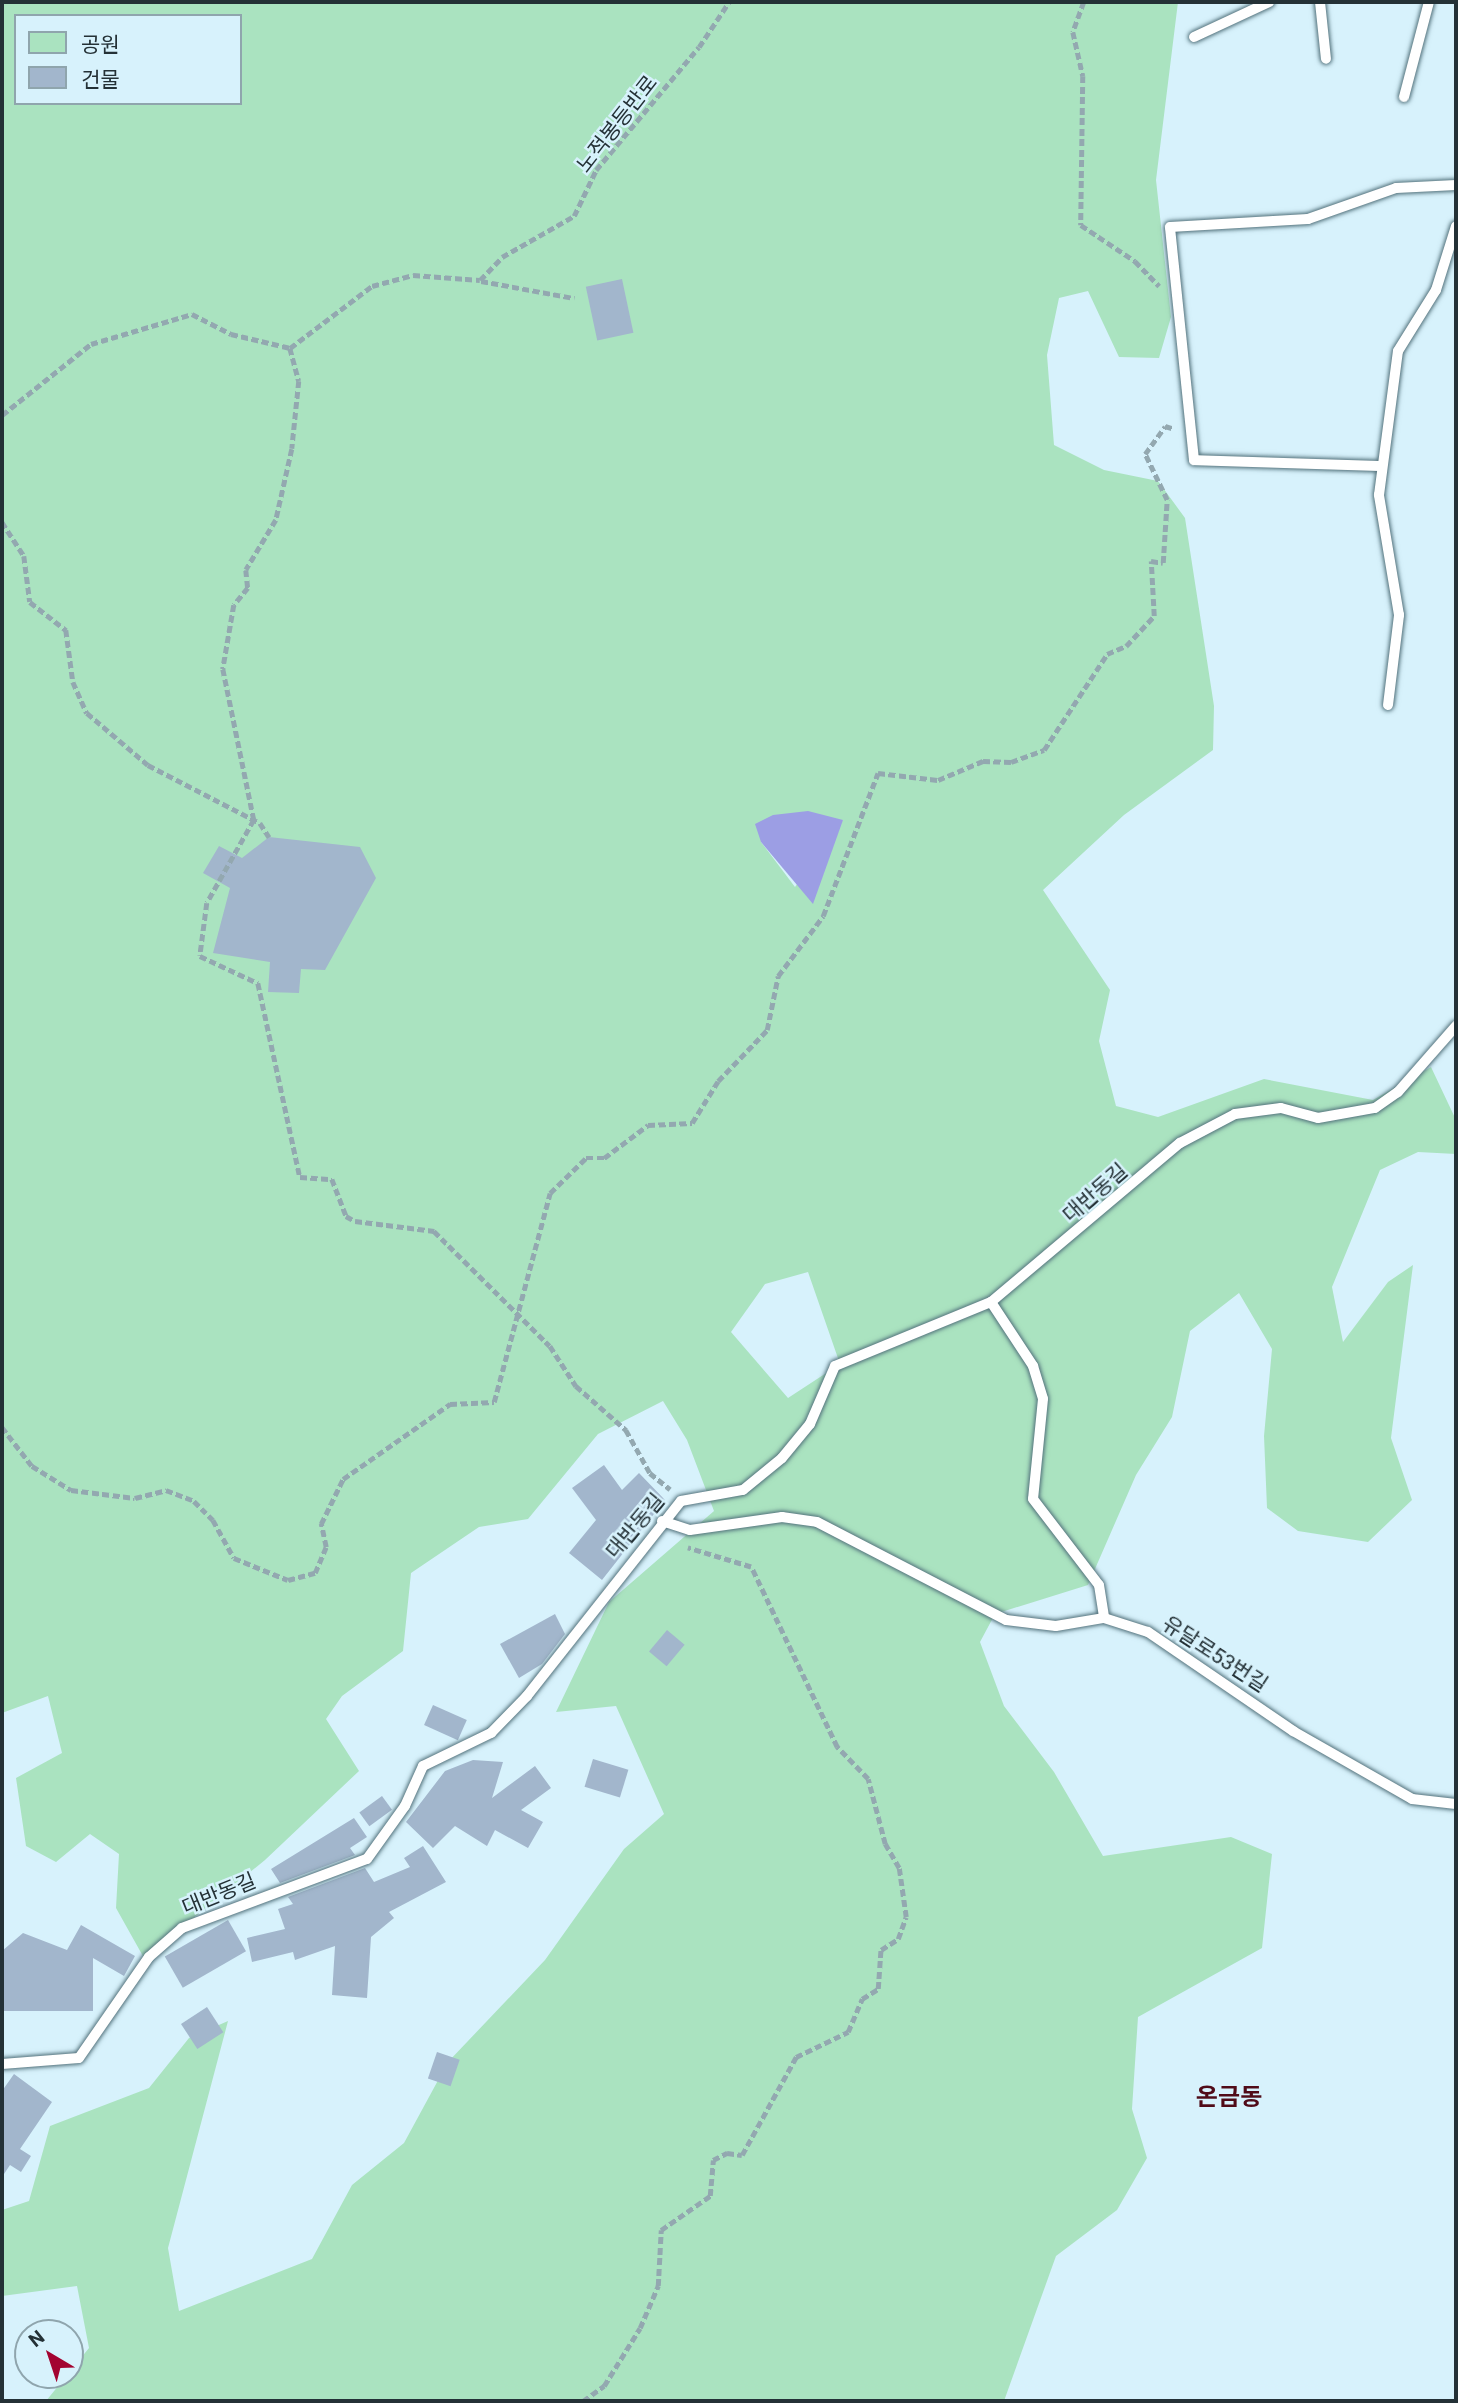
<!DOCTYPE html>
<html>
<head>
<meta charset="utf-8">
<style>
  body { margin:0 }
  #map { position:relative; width:1458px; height:2403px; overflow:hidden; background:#d7f2fc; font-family:Roboto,"Noto Sans KR",sans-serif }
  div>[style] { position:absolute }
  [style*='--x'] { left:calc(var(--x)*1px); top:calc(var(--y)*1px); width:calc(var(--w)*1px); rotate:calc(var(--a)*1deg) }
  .green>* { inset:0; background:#aae3c0 }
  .water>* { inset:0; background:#9c9ee4 }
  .building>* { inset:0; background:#a2b6cc; transform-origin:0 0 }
  .path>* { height:4.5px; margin-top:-2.25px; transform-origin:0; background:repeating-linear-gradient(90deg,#93a8b0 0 7px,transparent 0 10.5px) }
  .roads { filter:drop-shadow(0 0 2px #53727c) drop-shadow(0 0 2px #53727c) }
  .lane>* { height:10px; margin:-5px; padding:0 5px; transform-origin:5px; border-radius:5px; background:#fff }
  span { translate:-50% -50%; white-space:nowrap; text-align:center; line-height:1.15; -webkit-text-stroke:5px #d7f2fc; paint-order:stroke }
  .street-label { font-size:21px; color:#243136 }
  .quarter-label { font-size:24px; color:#500b18; font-weight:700 }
  .frame { position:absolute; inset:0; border:4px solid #243136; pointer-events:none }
  .legend { position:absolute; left:14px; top:14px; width:228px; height:91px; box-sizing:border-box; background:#d7f2fc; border:2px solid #8fa5ad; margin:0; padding:9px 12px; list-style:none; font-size:21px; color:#243136 }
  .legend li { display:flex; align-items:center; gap:14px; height:35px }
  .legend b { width:35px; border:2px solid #8fa5ad }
  .north { position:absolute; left:14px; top:2319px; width:70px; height:70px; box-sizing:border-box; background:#d7f2fc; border:2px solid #8fa5ad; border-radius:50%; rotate:321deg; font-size:19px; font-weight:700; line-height:28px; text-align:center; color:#243136 }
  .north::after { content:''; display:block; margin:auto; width:24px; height:32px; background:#a30431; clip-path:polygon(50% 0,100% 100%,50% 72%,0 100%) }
</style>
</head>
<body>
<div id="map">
  <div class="green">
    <i style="clip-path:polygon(evenodd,2px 2px,1178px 2px,1156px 180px,1171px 317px,1159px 358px,1119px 357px,1088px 291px,1059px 298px,1047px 355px,1054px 445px,1104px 470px,1158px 481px,1185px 518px,1214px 706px,1213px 750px,1124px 815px,1043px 890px,1110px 990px,1099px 1041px,1116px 1106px,1158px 1117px,1264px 1079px,1373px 1100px,1431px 1067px,1456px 1120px,1456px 1154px,1418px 1152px,1380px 1170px,1332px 1287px,1343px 1342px,1388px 1282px,1413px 1265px,1391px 1438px,1412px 1500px,1368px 1542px,1298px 1531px,1267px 1508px,1264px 1436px,1272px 1349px,1239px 1293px,1190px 1331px,1172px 1417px,1136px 1475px,1088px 1585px,995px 1614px,980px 1642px,1004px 1706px,1054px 1772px,1103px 1856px,1231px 1837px,1272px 1854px,1262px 1948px,1138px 2017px,1132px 2109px,1147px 2158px,1117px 2210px,1056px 2256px,1004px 2401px,46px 2401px,89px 2348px,77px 2286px,2px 2296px,2px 2210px,29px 2201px,50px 2126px,149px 2088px,189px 2038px,228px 2021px,168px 2248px,179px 2311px,312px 2259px,352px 2185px,404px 2143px,448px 2062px,545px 1960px,624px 1849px,664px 1814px,616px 1706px,556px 1712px,609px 1602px,714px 1511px,687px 1440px,663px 1401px,598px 1434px,528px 1519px,479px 1527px,411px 1573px,403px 1651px,342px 1696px,326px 1719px,359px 1771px,265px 1860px,144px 1958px,116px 1908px,119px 1854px,90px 1834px,56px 1862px,26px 1846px,16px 1778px,62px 1753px,48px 1696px,2px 1713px,2px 2px,16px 16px,240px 16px,240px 103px,16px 103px,16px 16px,2px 2px,843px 820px,795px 887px,761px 842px,843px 820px,2px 2px,808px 1272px,840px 1364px,788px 1398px,731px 1332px,765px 1284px,808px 1272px)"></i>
  </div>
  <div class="water">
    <i style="clip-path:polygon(808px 811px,843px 820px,813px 904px,761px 842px,755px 824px,773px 815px)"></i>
  </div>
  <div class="building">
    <i style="left:622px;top:279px;width:55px;height:37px;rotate:78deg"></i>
    <i style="clip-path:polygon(269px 837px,360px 847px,376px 878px,325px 970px,301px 969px,299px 993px,268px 992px,270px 962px,213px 953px,230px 888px,203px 873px,219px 846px,242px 858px)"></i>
    <i style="clip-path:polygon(604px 1465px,622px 1490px,639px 1473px,665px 1500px,602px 1580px,569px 1553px,596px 1520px,572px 1488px)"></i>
    <i style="clip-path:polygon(555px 1614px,565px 1634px,542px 1664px,519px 1678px,500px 1644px)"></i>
    <i style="left:667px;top:1630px;width:23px;height:28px;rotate:40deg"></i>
    <i style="left:433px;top:1705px;width:37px;height:22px;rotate:24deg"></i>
    <i style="left:593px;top:1759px;width:37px;height:29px;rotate:17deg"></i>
    <i style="clip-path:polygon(473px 1760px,503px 1762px,492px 1798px,535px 1766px,551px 1788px,521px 1810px,543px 1822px,528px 1848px,495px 1830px,487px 1846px,455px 1826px,433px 1848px,406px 1822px,445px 1771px)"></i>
    <i style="left:382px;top:1796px;width:17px;height:28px;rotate:54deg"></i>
    <i style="clip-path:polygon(354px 1818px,367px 1837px,350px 1848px,355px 1855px,280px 1883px,271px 1869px)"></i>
    <i style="clip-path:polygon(423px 1846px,446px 1882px,389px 1912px,394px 1918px,371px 1937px,367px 1998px,332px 1995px,335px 1946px,295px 1960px,293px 1952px,252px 1962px,247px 1938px,285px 1929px,278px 1909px,293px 1904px,288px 1897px,365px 1868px,374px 1882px,410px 1867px,404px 1858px)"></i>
    <i style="left:228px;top:1920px;width:36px;height:73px;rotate:60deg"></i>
    <i style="clip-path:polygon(81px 1925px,135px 1956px,124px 1976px,93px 1958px,93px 2011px,2px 2011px,2px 1951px,23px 1933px,67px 1950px)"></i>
    <i style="left:207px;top:2007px;width:30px;height:31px;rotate:57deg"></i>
    <i style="left:437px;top:2052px;width:24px;height:28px;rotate:19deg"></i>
    <i style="clip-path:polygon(14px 2074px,52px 2102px,20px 2149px,31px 2156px,21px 2172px,10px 2165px,2px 2177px,2px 2091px)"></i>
  </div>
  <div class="path">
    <i style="--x:1084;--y:2;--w:32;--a:110"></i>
    <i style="--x:1073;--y:32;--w:45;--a:77.2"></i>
    <i style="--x:1083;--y:76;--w:149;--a:90.8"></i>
    <i style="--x:1081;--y:225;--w:65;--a:33.7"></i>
    <i style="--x:1135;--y:261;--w:35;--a:46"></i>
    <i style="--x:481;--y:281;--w:95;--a:10.4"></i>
    <i style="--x:290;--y:348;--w:34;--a:75"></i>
    <i style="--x:299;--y:381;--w:68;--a:95.9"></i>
    <i style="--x:292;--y:449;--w:73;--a:102.7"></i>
    <i style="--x:276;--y:520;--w:58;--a:121"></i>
    <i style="--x:246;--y:570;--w:18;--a:84"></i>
    <i style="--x:248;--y:588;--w:22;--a:129"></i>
    <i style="--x:234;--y:605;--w:65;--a:99.8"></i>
    <i style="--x:223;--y:669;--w:154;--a:78.4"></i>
    <i style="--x:254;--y:820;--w:95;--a:119.5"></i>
    <i style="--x:207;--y:903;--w:53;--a:97.5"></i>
    <i style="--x:200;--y:956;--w:64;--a:25"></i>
    <i style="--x:258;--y:983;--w:198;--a:77.8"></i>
    <i style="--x:300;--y:1177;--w:32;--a:4"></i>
    <i style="--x:332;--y:1179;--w:40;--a:69"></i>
    <i style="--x:346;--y:1216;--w:10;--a:29"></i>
    <i style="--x:355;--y:1221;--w:80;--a:7.2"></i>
    <i style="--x:434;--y:1231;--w:163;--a:44.8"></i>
    <i style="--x:550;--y:1346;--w:48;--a:57"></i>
    <i style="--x:576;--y:1386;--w:67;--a:41.3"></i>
    <i style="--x:626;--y:1430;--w:49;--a:60.8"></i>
    <i style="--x:650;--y:1473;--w:26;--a:39"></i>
    <i style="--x:2;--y:415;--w:114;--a:-38.6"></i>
    <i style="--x:91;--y:344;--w:105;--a:-16.5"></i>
    <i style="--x:192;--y:314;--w:44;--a:27.1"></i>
    <i style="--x:231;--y:334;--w:61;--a:13.3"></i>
    <i style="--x:290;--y:348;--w:103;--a:-37.1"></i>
    <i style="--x:372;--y:286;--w:42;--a:-15"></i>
    <i style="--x:413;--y:275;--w:67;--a:4.3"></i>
    <i style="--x:480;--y:280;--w:32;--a:-46"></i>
    <i style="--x:502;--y:257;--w:83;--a:-29.7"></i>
    <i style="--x:574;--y:216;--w:51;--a:-64.4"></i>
    <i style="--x:596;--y:170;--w:160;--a:-50.1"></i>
    <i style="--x:699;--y:47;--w:54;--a:-56.3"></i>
    <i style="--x:2;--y:522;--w:40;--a:57.1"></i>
    <i style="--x:24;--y:556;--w:46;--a:82.6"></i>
    <i style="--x:30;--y:602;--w:46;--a:37.9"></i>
    <i style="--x:66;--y:630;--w:52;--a:82.3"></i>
    <i style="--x:73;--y:682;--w:34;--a:66"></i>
    <i style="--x:87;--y:713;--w:80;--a:40.4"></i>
    <i style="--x:148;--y:765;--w:126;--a:27.4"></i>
    <i style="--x:260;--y:823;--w:17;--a:57"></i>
    <i style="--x:2;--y:1427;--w:49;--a:52.4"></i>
    <i style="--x:32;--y:1466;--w:46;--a:31.6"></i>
    <i style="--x:71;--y:1490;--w:64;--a:7.1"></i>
    <i style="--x:135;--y:1498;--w:32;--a:-14"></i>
    <i style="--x:166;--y:1490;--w:30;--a:21"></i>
    <i style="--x:194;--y:1501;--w:27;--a:45"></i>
    <i style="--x:213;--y:1520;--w:43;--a:61.1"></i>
    <i style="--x:234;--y:1558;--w:58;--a:22.2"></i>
    <i style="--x:288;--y:1580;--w:28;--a:-15"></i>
    <i style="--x:315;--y:1573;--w:28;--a:-67"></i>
    <i style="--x:326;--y:1547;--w:24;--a:-102"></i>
    <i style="--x:321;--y:1524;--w:50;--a:-63.9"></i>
    <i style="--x:343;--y:1479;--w:131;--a:-35"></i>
    <i style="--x:450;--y:1404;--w:44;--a:-2.6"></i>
    <i style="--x:494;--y:1402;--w:216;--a:-75"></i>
    <i style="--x:550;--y:1193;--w:50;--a:-44.2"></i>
    <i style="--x:586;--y:1158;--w:18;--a:0"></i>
    <i style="--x:604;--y:1158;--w:55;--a:-36.9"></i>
    <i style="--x:648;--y:1125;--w:44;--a:-2.6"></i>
    <i style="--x:692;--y:1123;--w:49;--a:-58.2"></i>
    <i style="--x:718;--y:1081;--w:71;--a:-46.1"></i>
    <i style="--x:767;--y:1030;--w:55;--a:-78.5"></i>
    <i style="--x:778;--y:976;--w:75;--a:-53.1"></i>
    <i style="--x:823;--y:916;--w:153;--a:-69"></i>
    <i style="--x:878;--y:773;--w:60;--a:6.7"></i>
    <i style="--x:938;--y:780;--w:49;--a:-22.9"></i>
    <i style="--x:983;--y:761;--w:28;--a:2"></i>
    <i style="--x:1011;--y:762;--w:35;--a:-20"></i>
    <i style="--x:1044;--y:750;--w:115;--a:-56.7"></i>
    <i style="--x:1107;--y:654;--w:21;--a:-23"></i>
    <i style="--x:1126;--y:646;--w:41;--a:-47"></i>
    <i style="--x:1154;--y:616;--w:55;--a:-93.1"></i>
    <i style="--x:1151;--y:561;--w:12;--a:9"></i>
    <i style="--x:1163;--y:563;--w:63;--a:-86.4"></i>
    <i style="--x:1167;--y:500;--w:51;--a:-115.6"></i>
    <i style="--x:1145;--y:454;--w:34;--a:-54"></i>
    <i style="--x:1165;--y:426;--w:10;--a:17"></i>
    <i style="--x:583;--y:2401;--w:26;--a:-36"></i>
    <i style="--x:604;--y:2386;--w:68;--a:-58.2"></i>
    <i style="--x:640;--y:2328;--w:46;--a:-66.8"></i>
    <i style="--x:658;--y:2286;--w:56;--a:-86.9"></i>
    <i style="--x:661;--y:2230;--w:60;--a:-34.8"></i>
    <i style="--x:710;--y:2196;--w:36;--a:-85"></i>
    <i style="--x:713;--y:2160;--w:16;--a:-27"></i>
    <i style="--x:727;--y:2153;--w:15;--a:8"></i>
    <i style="--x:742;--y:2155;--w:112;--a:-61.1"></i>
    <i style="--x:796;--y:2057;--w:58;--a:-25.7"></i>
    <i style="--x:848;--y:2032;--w:36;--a:-67"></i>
    <i style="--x:862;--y:1999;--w:19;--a:-32"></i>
    <i style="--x:878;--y:1989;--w:39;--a:-86"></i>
    <i style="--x:881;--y:1950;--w:20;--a:-33"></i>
    <i style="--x:898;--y:1939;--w:23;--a:-70"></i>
    <i style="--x:906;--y:1917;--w:49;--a:-98.1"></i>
    <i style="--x:899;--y:1868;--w:28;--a:-120"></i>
    <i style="--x:885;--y:1844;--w:67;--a:-104.7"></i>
    <i style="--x:868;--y:1779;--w:45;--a:-134.1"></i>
    <i style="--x:837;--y:1747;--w:199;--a:-115.5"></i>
    <i style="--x:751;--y:1567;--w:66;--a:-163.2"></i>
  </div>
  <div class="roads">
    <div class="lane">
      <i style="--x:1320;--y:2;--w:57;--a:84"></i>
      <i style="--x:1194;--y:37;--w:83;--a:-25"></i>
      <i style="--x:1404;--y:97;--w:98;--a:-75.3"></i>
      <i style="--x:1382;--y:466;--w:188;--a:-178.2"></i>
      <i style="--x:1194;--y:460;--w:234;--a:-95.9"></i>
      <i style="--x:1170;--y:227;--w:138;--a:-3.3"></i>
      <i style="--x:1308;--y:219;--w:93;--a:-19.4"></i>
      <i style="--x:1396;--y:188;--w:60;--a:-2.9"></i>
      <i style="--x:1388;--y:705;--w:91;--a:-83"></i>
      <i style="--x:1399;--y:615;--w:122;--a:-99.5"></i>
      <i style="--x:1379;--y:495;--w:145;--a:-82.5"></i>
      <i style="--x:1398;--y:351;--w:72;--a:-58.1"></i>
      <i style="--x:1436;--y:290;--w:67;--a:-72.6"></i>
      <i style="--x:991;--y:1302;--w:77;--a:56.7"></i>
      <i style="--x:1033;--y:1366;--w:34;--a:73"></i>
      <i style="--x:1043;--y:1399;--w:100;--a:95.7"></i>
      <i style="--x:1033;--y:1499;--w:108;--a:52.5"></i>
      <i style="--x:1099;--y:1585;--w:33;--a:81"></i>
      <i style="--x:662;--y:1521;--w:29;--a:18"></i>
      <i style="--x:690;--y:1530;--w:93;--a:-8"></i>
      <i style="--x:782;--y:1517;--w:35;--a:8"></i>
      <i style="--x:817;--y:1522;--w:213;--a:27.4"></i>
      <i style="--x:1006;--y:1620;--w:50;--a:6.8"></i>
      <i style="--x:1056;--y:1626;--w:49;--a:-9.5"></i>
      <i style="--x:1104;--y:1618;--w:46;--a:17.7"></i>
      <i style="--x:1148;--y:1632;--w:176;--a:34.3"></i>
      <i style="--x:1293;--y:1731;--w:137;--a:29.7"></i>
      <i style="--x:1412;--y:1799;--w:44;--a:6.5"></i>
      <i style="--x:2;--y:2064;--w:77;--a:-4.5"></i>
      <i style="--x:79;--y:2058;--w:123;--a:-55.3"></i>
      <i style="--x:149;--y:1957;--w:44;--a:-41.3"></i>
      <i style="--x:182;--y:1928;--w:197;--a:-20.5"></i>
      <i style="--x:367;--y:1859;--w:65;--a:-54.4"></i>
      <i style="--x:405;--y:1806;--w:44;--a:-65.8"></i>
      <i style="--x:423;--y:1766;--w:76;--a:-25.9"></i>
      <i style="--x:491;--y:1733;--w:52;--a:-45.8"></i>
      <i style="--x:527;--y:1696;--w:248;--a:-51.7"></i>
      <i style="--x:681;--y:1501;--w:63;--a:-10.1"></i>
      <i style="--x:743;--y:1490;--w:50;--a:-39.4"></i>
      <i style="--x:782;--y:1458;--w:44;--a:-50.5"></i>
      <i style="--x:810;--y:1424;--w:63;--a:-66.7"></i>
      <i style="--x:835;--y:1366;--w:169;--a:-22.3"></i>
      <i style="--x:991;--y:1302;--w:247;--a:-40.1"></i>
      <i style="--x:1180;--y:1143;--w:62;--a:-27.8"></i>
      <i style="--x:1235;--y:1114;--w:46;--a:-7.4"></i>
      <i style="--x:1281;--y:1108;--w:38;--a:15"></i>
      <i style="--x:1318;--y:1118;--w:58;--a:-10"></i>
      <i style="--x:1375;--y:1108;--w:28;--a:-35"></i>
      <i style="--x:1398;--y:1092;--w:88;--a:-48.7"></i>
    </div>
  </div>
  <div class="street-label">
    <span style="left:617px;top:124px;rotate:-52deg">노적봉등반로</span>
    <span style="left:1095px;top:1193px;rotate:-41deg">대반동길</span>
    <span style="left:635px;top:1526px;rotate:-50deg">대반동길</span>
    <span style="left:1215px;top:1654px;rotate:33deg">유달로53번길</span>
    <span style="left:219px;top:1894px;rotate:-22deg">대반동길</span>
  </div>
  <div class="quarter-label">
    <span style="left:1229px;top:2098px">온금동</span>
  </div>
  <div class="frame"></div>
  <ul class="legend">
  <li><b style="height:19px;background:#aae3c0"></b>공원</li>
  <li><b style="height:19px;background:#a2b6cc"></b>건물</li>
  </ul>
  <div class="north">N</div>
</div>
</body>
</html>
